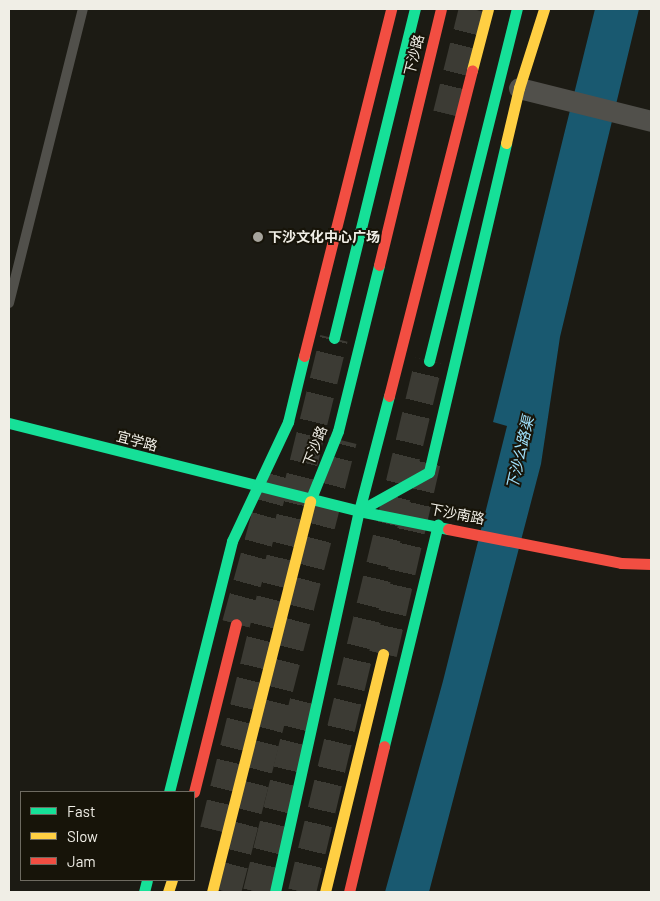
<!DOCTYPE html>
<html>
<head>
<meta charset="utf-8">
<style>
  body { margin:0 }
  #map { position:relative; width:660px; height:901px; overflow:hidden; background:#1c1b14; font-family:Barlow,"Noto Sans SC",sans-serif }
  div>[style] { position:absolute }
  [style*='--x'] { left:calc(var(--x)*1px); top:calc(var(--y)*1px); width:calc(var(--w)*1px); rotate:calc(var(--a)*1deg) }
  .water>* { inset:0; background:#195970 }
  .highway-tunnel>* { height:28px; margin-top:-14px; transform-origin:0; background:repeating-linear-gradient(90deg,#3c3b34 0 28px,transparent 0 42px) }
  .lane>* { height:10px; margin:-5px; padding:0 5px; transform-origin:5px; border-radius:5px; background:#51504b }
  .street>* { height:21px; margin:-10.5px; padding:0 10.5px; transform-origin:10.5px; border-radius:10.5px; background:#51504b }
  .fast>* { height:11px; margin:-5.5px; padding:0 5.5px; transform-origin:5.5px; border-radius:5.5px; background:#16e098 }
  .slow>* { height:11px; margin:-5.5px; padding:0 5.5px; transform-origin:5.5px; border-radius:5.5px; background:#ffcf43 }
  .jam>* { height:11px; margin:-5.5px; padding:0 5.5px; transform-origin:5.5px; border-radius:5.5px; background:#f24e42 }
  .dots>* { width:14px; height:14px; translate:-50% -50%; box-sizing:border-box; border:2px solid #171409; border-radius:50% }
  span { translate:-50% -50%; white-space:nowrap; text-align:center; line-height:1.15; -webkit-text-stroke:4px #171409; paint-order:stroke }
  .street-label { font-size:14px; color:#f0eee6 }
  .poi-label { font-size:14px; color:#f0eee6; font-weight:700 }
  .left { translate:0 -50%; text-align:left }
  .water-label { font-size:15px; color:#a0e2fe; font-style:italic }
  .frame { position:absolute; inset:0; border:10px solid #f0eee6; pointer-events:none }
  .legend { position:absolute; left:20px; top:791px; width:175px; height:90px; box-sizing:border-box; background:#171409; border:1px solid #6e6b61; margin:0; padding:6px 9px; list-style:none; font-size:15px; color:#f0eee6 }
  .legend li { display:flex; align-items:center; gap:10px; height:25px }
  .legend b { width:25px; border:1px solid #6e6b61 }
</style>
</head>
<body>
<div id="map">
  <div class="water">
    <i style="clip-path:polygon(595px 9px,639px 9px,560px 337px,541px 464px,429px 892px,385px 892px,443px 681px,507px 426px,493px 422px)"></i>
  </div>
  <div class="highway-tunnel">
    <i style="--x:447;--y:114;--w:108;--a:-76.1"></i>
    <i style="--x:236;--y:624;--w:163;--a:-74.7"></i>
    <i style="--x:383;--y:654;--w:203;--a:-77.2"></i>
    <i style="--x:214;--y:830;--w:506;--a:-76.29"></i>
    <i style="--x:227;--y:892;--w:466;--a:-75.6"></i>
    <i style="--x:257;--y:892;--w:201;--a:-76.2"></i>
    <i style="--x:302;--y:892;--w:546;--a:-76.55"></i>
  </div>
  <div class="lane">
    <i style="--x:9;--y:303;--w:303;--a:-75.9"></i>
  </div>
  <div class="street">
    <i style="--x:519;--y:88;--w:136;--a:14"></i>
  </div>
  <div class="fast">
    <i style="--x:334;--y:338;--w:339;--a:-76.2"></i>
    <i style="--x:429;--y:361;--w:363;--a:-76"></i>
    <i style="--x:9;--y:423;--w:361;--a:14.1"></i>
    <i style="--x:359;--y:511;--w:91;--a:11.4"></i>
    <i style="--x:310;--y:501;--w:75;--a:-68.2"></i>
    <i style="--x:338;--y:431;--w:171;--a:-76.1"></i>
    <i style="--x:359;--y:511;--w:80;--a:-29.1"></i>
    <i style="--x:429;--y:472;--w:338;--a:-76.8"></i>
    <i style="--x:384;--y:746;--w:228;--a:-76.3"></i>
    <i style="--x:169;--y:792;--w:259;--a:-75.9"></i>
    <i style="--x:232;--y:541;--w:132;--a:-64.8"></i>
    <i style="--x:288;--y:422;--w:68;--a:-76.4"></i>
    <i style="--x:144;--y:892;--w:12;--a:-76"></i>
    <i style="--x:275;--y:892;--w:390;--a:-77.6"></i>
    <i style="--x:359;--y:511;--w:119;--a:-75.4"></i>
  </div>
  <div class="slow">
    <i style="--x:472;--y:70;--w:63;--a:-75.3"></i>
    <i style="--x:506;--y:143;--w:57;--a:-76.7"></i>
    <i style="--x:519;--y:88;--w:83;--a:-72.4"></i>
    <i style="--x:168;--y:892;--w:13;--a:-72"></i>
    <i style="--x:212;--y:892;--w:403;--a:-75.9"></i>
    <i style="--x:325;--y:892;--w:245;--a:-76.3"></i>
  </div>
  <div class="jam">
    <i style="--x:379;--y:265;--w:263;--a:-76.4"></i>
    <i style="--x:304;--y:356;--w:358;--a:-75.9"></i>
    <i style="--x:389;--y:396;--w:336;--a:-75.7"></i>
    <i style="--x:448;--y:529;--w:176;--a:11.1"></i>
    <i style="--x:621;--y:563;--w:30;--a:2"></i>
    <i style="--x:194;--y:792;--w:173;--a:-76"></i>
    <i style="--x:349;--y:892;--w:150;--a:-76.5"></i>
  </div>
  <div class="dots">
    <i style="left:258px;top:237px;background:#a6a49c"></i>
  </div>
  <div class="street-label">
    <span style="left:414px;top:55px;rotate:-76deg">下沙路</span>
    <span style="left:137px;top:441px;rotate:15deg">宜学路</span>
    <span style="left:315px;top:446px;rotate:-69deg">下沙路</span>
    <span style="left:457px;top:514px;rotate:11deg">下沙南路</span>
  </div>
  <div class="poi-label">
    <span class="left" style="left:268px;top:237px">下沙文化中心广场</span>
  </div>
  <div class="water-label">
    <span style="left:520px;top:453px;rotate:-77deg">下沙公路渠</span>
  </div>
  <div class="frame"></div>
  <ul class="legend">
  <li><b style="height:6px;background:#16e098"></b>Fast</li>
  <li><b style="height:6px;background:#ffcf43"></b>Slow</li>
  <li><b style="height:6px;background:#f24e42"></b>Jam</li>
  </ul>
</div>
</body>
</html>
